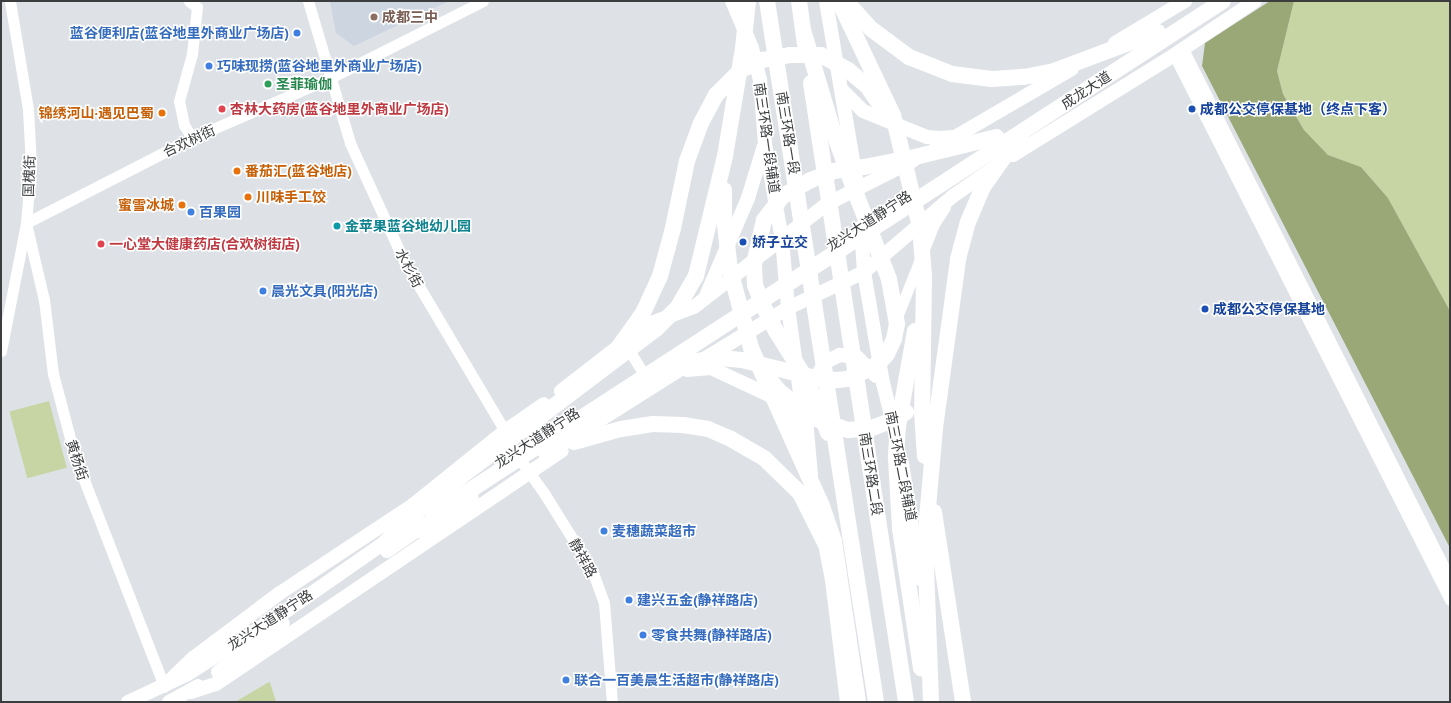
<!DOCTYPE html>
<html>
<head>
<meta charset="utf-8">
<style>
  body { margin:0 }
  #map { position:relative; width:1451px; height:703px; overflow:hidden; background:#dee2e7; font-family:"PT Sans","Noto Sans SC",sans-serif }
  div>[style] { position:absolute }
  [style*='--x'] { left:calc(var(--x)*1px); top:calc(var(--y)*1px); width:calc(var(--w)*1px); rotate:calc(var(--a)*1deg) }
  .built>* { inset:0; background:#cdd5e1 }
  .green>* { inset:0; background:#c7d5a4; transform-origin:0 0 }
  .forest>* { inset:0; background:#9aa878 }
  .minor>* { height:11px; margin:-5.5px; padding:0 5.5px; transform-origin:5.5px; border-radius:5.5px; background:#fff }
  .major>* { height:14px; margin:-7px; padding:0 7px; transform-origin:7px; border-radius:7px; background:#fff }
  .highway>* { height:16px; margin:-8px; padding:0 8px; transform-origin:8px; border-radius:8px; background:#fff }
  .dots>* { width:11px; height:11px; translate:-50% -50%; box-sizing:border-box; border:2px solid #fff; border-radius:50% }
  span { translate:-50% -50%; white-space:nowrap; text-align:center; line-height:1.15; -webkit-text-stroke:3px #fff; paint-order:stroke }
  .education-label { font-size:14px; color:#785e54; font-weight:700 }
  .left { translate:0 -50%; text-align:left }
  .shop-label { font-size:14px; color:#366cbe; font-weight:700 }
  .right { translate:-100% -50%; text-align:right }
  .leisure-label { font-size:14px; color:#27864d; font-weight:700 }
  .street-label { font-size:14px; color:#3b3d3f }
  .health-label { font-size:14px; color:#be3a42; font-weight:700 }
  .transit-label { font-size:14px; color:#164399; font-weight:700 }
  .food-label { font-size:14px; color:#c56008; font-weight:700 }
  .culture-label { font-size:14px; color:#0d838f; font-weight:700 }
  .frame { position:absolute; inset:0; border:2px solid #3b3d3f; pointer-events:none }
</style>
</head>
<body>
<div id="map">
  <div class="built">
    <i style="clip-path:polygon(330px 1px,449px 1px,354px 46px,336px 33px)"></i>
  </div>
  <div class="green">
    <i style="clip-path:polygon(1294px 1px,1450px 1px,1450px 311px,1388px 198px,1361px 167px,1328px 155px,1304px 130px,1283px 94px,1277px 71px)"></i>
    <i style="left:49px;top:401px;width:69px;height:41px;rotate:75deg"></i>
    <i style="clip-path:polygon(270px 682px,276px 702px,235px 702px,269px 682px)"></i>
  </div>
  <div class="forest">
    <i style="clip-path:polygon(1270px 1px,1294px 1px,1277px 71px,1283px 94px,1304px 130px,1328px 155px,1361px 167px,1388px 198px,1450px 311px,1450px 548px,1202px 66px,1205px 43px)"></i>
  </div>
  <div class="minor">
    <i style="--x:189;--y:1;--w:10;--a:37"></i>
    <i style="--x:197;--y:7;--w:47;--a:96.1"></i>
    <i style="--x:192;--y:54;--w:49;--a:105.5"></i>
    <i style="--x:179;--y:101;--w:25;--a:78"></i>
    <i style="--x:184;--y:125;--w:15;--a:58"></i>
    <i style="--x:308;--y:1;--w:148;--a:73.5"></i>
    <i style="--x:350;--y:143;--w:130;--a:65.4"></i>
    <i style="--x:404;--y:261;--w:198;--a:59.3"></i>
    <i style="--x:505;--y:431;--w:22;--a:66"></i>
    <i style="--x:514;--y:451;--w:52;--a:54.5"></i>
    <i style="--x:544;--y:493;--w:91;--a:58.1"></i>
    <i style="--x:592;--y:570;--w:35;--a:70"></i>
    <i style="--x:604;--y:603;--w:99;--a:85.4"></i>
    <i style="--x:1183;--y:49;--w:593;--a:63.26"></i>
    <i style="--x:1174;--y:55;--w:611;--a:63.14"></i>
    <i style="--x:897;--y:317;--w:100;--a:-68.3"></i>
    <i style="--x:934;--y:224;--w:20;--a:-57"></i>
    <i style="--x:625;--y:344;--w:41;--a:57.8"></i>
    <i style="--x:647;--y:379;--w:3;--a:90"></i>
    <i style="--x:1;--y:351;--w:130;--a:-78.9"></i>
    <i style="--x:26;--y:223;--w:58;--a:-85.1"></i>
    <i style="--x:31;--y:165;--w:56;--a:-93.1"></i>
    <i style="--x:28;--y:109;--w:109;--a:-99.5"></i>
    <i style="--x:164;--y:686;--w:246;--a:-111.2"></i>
    <i style="--x:75;--y:457;--w:86;--a:-104.8"></i>
    <i style="--x:53;--y:374;--w:75;--a:-96.9"></i>
    <i style="--x:44;--y:300;--w:79;--a:-103.2"></i>
    <i style="--x:26;--y:223;--w:186;--a:-27.1"></i>
    <i style="--x:192;--y:138;--w:150;--a:-23.5"></i>
    <i style="--x:330;--y:78;--w:171;--a:-26.7"></i>
  </div>
  <div class="major">
    <i style="--x:732;--y:1;--w:51;--a:66.9"></i>
    <i style="--x:752;--y:48;--w:33;--a:76"></i>
    <i style="--x:760;--y:80;--w:64;--a:85.5"></i>
    <i style="--x:765;--y:144;--w:97;--a:79.9"></i>
    <i style="--x:782;--y:239;--w:69;--a:85"></i>
    <i style="--x:788;--y:308;--w:99;--a:81.9"></i>
    <i style="--x:802;--y:406;--w:14;--a:73"></i>
    <i style="--x:806;--y:419;--w:56;--a:84.9"></i>
    <i style="--x:826;--y:1;--w:181;--a:80.4"></i>
    <i style="--x:1115;--y:43;--w:82;--a:-31"></i>
    <i style="--x:843;--y:91;--w:28;--a:45"></i>
    <i style="--x:863;--y:111;--w:69;--a:22.1"></i>
    <i style="--x:927;--y:137;--w:12;--a:5"></i>
    <i style="--x:939;--y:138;--w:15;--a:-4"></i>
    <i style="--x:936;--y:148;--w:157;--a:-30.2"></i>
    <i style="--x:1013;--y:155;--w:190;--a:-31.8"></i>
    <i style="--x:1174;--y:55;--w:97;--a:-33.7"></i>
    <i style="--x:861;--y:227;--w:45;--a:86.2"></i>
    <i style="--x:864;--y:272;--w:113;--a:80.3"></i>
    <i style="--x:883;--y:383;--w:49;--a:76"></i>
    <i style="--x:706;--y:296;--w:107;--a:-66.8"></i>
    <i style="--x:748;--y:198;--w:54;--a:-72.9"></i>
    <i style="--x:704;--y:359;--w:98;--a:-31.3"></i>
    <i style="--x:788;--y:308;--w:84;--a:-25.3"></i>
    <i style="--x:864;--y:272;--w:117;--a:-40.5"></i>
    <i style="--x:953;--y:196;--w:51;--a:-34.6"></i>
    <i style="--x:687;--y:370;--w:24;--a:-5"></i>
    <i style="--x:711;--y:368;--w:83;--a:25"></i>
    <i style="--x:786;--y:403;--w:13;--a:58"></i>
    <i style="--x:793;--y:414;--w:28;--a:71"></i>
    <i style="--x:819;--y:373;--w:11;--a:-63"></i>
    <i style="--x:824;--y:363;--w:18;--a:-27"></i>
    <i style="--x:840;--y:355;--w:17;--a:7"></i>
    <i style="--x:857;--y:357;--w:27;--a:45"></i>
    <i style="--x:561;--y:391;--w:108;--a:-37.8"></i>
    <i style="--x:646;--y:325;--w:51;--a:-20.6"></i>
    <i style="--x:694;--y:307;--w:168;--a:-37.8"></i>
    <i style="--x:827;--y:204;--w:97;--a:-26.8"></i>
    <i style="--x:902;--y:463;--w:117;--a:81.2"></i>
    <i style="--x:430;--y:510;--w:28;--a:-35"></i>
    <i style="--x:823;--y:534;--w:47;--a:78.9"></i>
    <i style="--x:832;--y:580;--w:123;--a:83"></i>
    <i style="--x:387;--y:551;--w:47;--a:-34.7"></i>
    <i style="--x:218;--y:672;--w:81;--a:-37"></i>
    <i style="--x:164;--y:686;--w:40;--a:-44"></i>
    <i style="--x:193;--y:658;--w:109;--a:-36.8"></i>
    <i style="--x:280;--y:593;--w:159;--a:-33.5"></i>
    <i style="--x:413;--y:505;--w:118;--a:-38.8"></i>
    <i style="--x:505;--y:431;--w:47;--a:-34.7"></i>
    <i style="--x:191;--y:692;--w:26;--a:-18"></i>
    <i style="--x:216;--y:684;--w:417;--a:-34"></i>
    <i style="--x:128;--y:702;--w:64;--a:-25"></i>
    <i style="--x:186;--y:675;--w:114;--a:-32.4"></i>
    <i style="--x:282;--y:614;--w:136;--a:-34.9"></i>
    <i style="--x:169;--y:702;--w:33;--a:-29"></i>
  </div>
  <div class="highway">
    <i style="--x:767;--y:1;--w:709;--a:81.16"></i>
    <i style="--x:799;--y:1;--w:43;--a:82.1"></i>
    <i style="--x:839;--y:1;--w:126;--a:64.7"></i>
    <i style="--x:893;--y:115;--w:115;--a:76.4"></i>
    <i style="--x:920;--y:227;--w:49;--a:85.3"></i>
    <i style="--x:924;--y:276;--w:136;--a:90.8"></i>
    <i style="--x:922;--y:412;--w:44;--a:86.1"></i>
    <i style="--x:846;--y:1;--w:36;--a:48"></i>
    <i style="--x:870;--y:28;--w:49;--a:36.6"></i>
    <i style="--x:909;--y:57;--w:46;--a:21.6"></i>
    <i style="--x:952;--y:74;--w:40;--a:7.1"></i>
    <i style="--x:992;--y:79;--w:32;--a:-4"></i>
    <i style="--x:1024;--y:77;--w:31;--a:-11"></i>
    <i style="--x:1054;--y:71;--w:111;--a:-20.6"></i>
    <i style="--x:811;--y:83;--w:626;--a:81.27"></i>
    <i style="--x:724;--y:190;--w:26;--a:90"></i>
    <i style="--x:724;--y:216;--w:54;--a:83.7"></i>
    <i style="--x:730;--y:270;--w:81;--a:74.9"></i>
    <i style="--x:751;--y:348;--w:173;--a:65.8"></i>
    <i style="--x:822;--y:506;--w:37;--a:71"></i>
    <i style="--x:834;--y:541;--w:163;--a:81.5"></i>
    <i style="--x:915;--y:331;--w:97;--a:100.1"></i>
    <i style="--x:898;--y:426;--w:32;--a:94"></i>
    <i style="--x:896;--y:458;--w:70;--a:86.7"></i>
    <i style="--x:900;--y:528;--w:142;--a:81.5"></i>
    <i style="--x:616;--y:351;--w:47;--a:-54.6"></i>
    <i style="--x:643;--y:313;--w:41;--a:-65.3"></i>
    <i style="--x:660;--y:276;--w:50;--a:-74.8"></i>
    <i style="--x:673;--y:228;--w:68;--a:-78.2"></i>
    <i style="--x:687;--y:161;--w:40;--a:-69.8"></i>
    <i style="--x:701;--y:123;--w:32;--a:-62"></i>
    <i style="--x:716;--y:95;--w:35;--a:-45"></i>
    <i style="--x:741;--y:70;--w:23;--a:-25"></i>
    <i style="--x:762;--y:60;--w:28;--a:-10"></i>
    <i style="--x:790;--y:55;--w:31;--a:0"></i>
    <i style="--x:821;--y:55;--w:31;--a:29"></i>
    <i style="--x:848;--y:70;--w:25;--a:40"></i>
    <i style="--x:867;--y:86;--w:21;--a:55"></i>
    <i style="--x:769;--y:379;--w:16;--a:50"></i>
    <i style="--x:779;--y:391;--w:43;--a:38.5"></i>
    <i style="--x:813;--y:418;--w:37;--a:19"></i>
    <i style="--x:848;--y:430;--w:24;--a:-5"></i>
    <i style="--x:872;--y:428;--w:25;--a:-21"></i>
    <i style="--x:895;--y:419;--w:13;--a:-32"></i>
    <i style="--x:828;--y:433;--w:22;--a:-111"></i>
    <i style="--x:820;--y:412;--w:36;--a:-113"></i>
    <i style="--x:806;--y:379;--w:57;--a:-122"></i>
    <i style="--x:776;--y:331;--w:28;--a:-117"></i>
    <i style="--x:763;--y:306;--w:22;--a:-111"></i>
    <i style="--x:755;--y:285;--w:21;--a:-93"></i>
    <i style="--x:754;--y:264;--w:45;--a:-77.2"></i>
    <i style="--x:764;--y:220;--w:31;--a:-52"></i>
    <i style="--x:783;--y:196;--w:32;--a:-30"></i>
    <i style="--x:811;--y:180;--w:25;--a:-21"></i>
    <i style="--x:834;--y:171;--w:30;--a:-8"></i>
    <i style="--x:864;--y:167;--w:52;--a:-11.1"></i>
    <i style="--x:915;--y:157;--w:84;--a:-13.7"></i>
    <i style="--x:574;--y:442;--w:49;--a:-15.5"></i>
    <i style="--x:621;--y:429;--w:32;--a:-9"></i>
    <i style="--x:653;--y:424;--w:30;--a:2"></i>
    <i style="--x:683;--y:425;--w:25;--a:9"></i>
    <i style="--x:708;--y:429;--w:25;--a:23"></i>
    <i style="--x:731;--y:439;--w:39;--a:30"></i>
    <i style="--x:765;--y:459;--w:49;--a:44.2"></i>
    <i style="--x:800;--y:493;--w:58;--a:63.4"></i>
    <i style="--x:546;--y:453;--w:170;--a:-32.3"></i>
    <i style="--x:690;--y:362;--w:30;--a:-8"></i>
    <i style="--x:720;--y:358;--w:22;--a:5"></i>
    <i style="--x:742;--y:360;--w:80;--a:13.7"></i>
    <i style="--x:820;--y:379;--w:17;--a:3"></i>
    <i style="--x:837;--y:380;--w:10;--a:-6"></i>
    <i style="--x:847;--y:379;--w:21;--a:-25"></i>
    <i style="--x:866;--y:370;--w:15;--a:-28"></i>
    <i style="--x:879;--y:363;--w:12;--a:-48"></i>
    <i style="--x:887;--y:354;--w:17;--a:-65"></i>
    <i style="--x:894;--y:339;--w:15;--a:-79"></i>
    <i style="--x:897;--y:324;--w:46;--a:-100.1"></i>
    <i style="--x:889;--y:279;--w:100;--a:-111.2"></i>
    <i style="--x:853;--y:186;--w:59;--a:-110"></i>
    <i style="--x:833;--y:131;--w:102;--a:-106.5"></i>
    <i style="--x:458;--y:498;--w:912;--a:-33.01"></i>
    <i style="--x:934;--y:512;--w:192;--a:81.3"></i>
    <i style="--x:418;--y:530;--w:62;--a:-31.9"></i>
    <i style="--x:386;--y:542;--w:37;--a:-45"></i>
    <i style="--x:412;--y:516;--w:45;--a:-39.6"></i>
    <i style="--x:447;--y:487;--w:263;--a:-37.1"></i>
    <i style="--x:657;--y:328;--w:30;--a:-45"></i>
    <i style="--x:678;--y:307;--w:36;--a:-60"></i>
    <i style="--x:696;--y:276;--w:123;--a:-76.4"></i>
    <i style="--x:725;--y:156;--w:109;--a:-80.5"></i>
    <i style="--x:743;--y:48;--w:47;--a:-83.9"></i>
    <i style="--x:931;--y:702;--w:160;--a:-92.1"></i>
    <i style="--x:925;--y:542;--w:114;--a:-85"></i>
    <i style="--x:935;--y:428;--w:171;--a:-82.2"></i>
    <i style="--x:958;--y:259;--w:38;--a:-75"></i>
    <i style="--x:968;--y:222;--w:38;--a:-67"></i>
    <i style="--x:983;--y:187;--w:35;--a:-55"></i>
    <i style="--x:1003;--y:158;--w:25;--a:-42"></i>
  </div>
  <div class="dots">
    <i style="left:374px;top:17px;background:#8d6e63"></i>
    <i style="left:297px;top:33px;background:#3f7fe0"></i>
    <i style="left:209px;top:66px;background:#3f7fe0"></i>
    <i style="left:268px;top:84px;background:#2e9e5b"></i>
    <i style="left:222px;top:109px;background:#e0444e"></i>
    <i style="left:1192px;top:109px;background:#1a4fb4"></i>
    <i style="left:162px;top:113px;background:#e8710a"></i>
    <i style="left:237px;top:171px;background:#e8710a"></i>
    <i style="left:248px;top:197px;background:#e8710a"></i>
    <i style="left:182px;top:205px;background:#e8710a"></i>
    <i style="left:191px;top:212px;background:#3f7fe0"></i>
    <i style="left:337px;top:226px;background:#0f9aa8"></i>
    <i style="left:743px;top:242px;background:#1a4fb4"></i>
    <i style="left:101px;top:244px;background:#e0444e"></i>
    <i style="left:263px;top:291px;background:#3f7fe0"></i>
    <i style="left:1205px;top:309px;background:#1a4fb4"></i>
    <i style="left:604px;top:531px;background:#3f7fe0"></i>
    <i style="left:629px;top:600px;background:#3f7fe0"></i>
    <i style="left:643px;top:635px;background:#3f7fe0"></i>
    <i style="left:566px;top:680px;background:#3f7fe0"></i>
  </div>
  <div class="education-label">
    <span class="left" style="left:382px;top:17px">成都三中</span>
  </div>
  <div class="shop-label">
    <span class="right" style="left:289px;top:33px">蓝谷便利店(蓝谷地里外商业广场店)</span>
    <span class="left" style="left:217px;top:66px">巧味现捞(蓝谷地里外商业广场店)</span>
    <span class="left" style="left:199px;top:212px">百果园</span>
    <span class="left" style="left:271px;top:291px">晨光文具(阳光店)</span>
    <span class="left" style="left:612px;top:531px">麦穗蔬菜超市</span>
    <span class="left" style="left:637px;top:600px">建兴五金(静祥路店)</span>
    <span class="left" style="left:651px;top:635px">零食共舞(静祥路店)</span>
    <span class="left" style="left:574px;top:680px">联合一百美晨生活超市(静祥路店)</span>
  </div>
  <div class="leisure-label">
    <span class="left" style="left:276px;top:84px">圣菲瑜伽</span>
  </div>
  <div class="street-label">
    <span style="left:1086px;top:90px;rotate:-33deg">成龙大道</span>
    <span style="left:788px;top:133px;rotate:81deg">南三环路一段</span>
    <span style="left:767px;top:138px;rotate:82deg">南三环路一段辅道</span>
    <span style="left:189px;top:141px;rotate:-25deg">合欢树街</span>
    <span style="left:29px;top:176px;rotate:-88deg">国槐街</span>
    <span style="left:869px;top:221px;rotate:-33deg">龙兴大道静宁路</span>
    <span style="left:409px;top:268px;rotate:62deg">水杉街</span>
    <span style="left:537px;top:438px;rotate:-33deg">龙兴大道静宁路</span>
    <span style="left:77px;top:460px;rotate:72deg">黄杨街</span>
    <span style="left:901px;top:466px;rotate:79deg">南三环路二段辅道</span>
    <span style="left:871px;top:474px;rotate:81deg">南三环路二段</span>
    <span style="left:583px;top:558px;rotate:61deg">静祥路</span>
    <span style="left:270px;top:620px;rotate:-33deg">龙兴大道静宁路</span>
  </div>
  <div class="health-label">
    <span class="left" style="left:230px;top:109px">杏林大药房(蓝谷地里外商业广场店)</span>
    <span class="left" style="left:109px;top:244px">一心堂大健康药店(合欢树街店)</span>
  </div>
  <div class="transit-label">
    <span class="left" style="left:1200px;top:109px">成都公交停保基地（终点下客）</span>
    <span class="left" style="left:752px;top:242px">娇子立交</span>
    <span class="left" style="left:1213px;top:309px">成都公交停保基地</span>
  </div>
  <div class="food-label">
    <span class="right" style="left:154px;top:113px">锦绣河山·遇见巴蜀</span>
    <span class="left" style="left:245px;top:171px">番茄汇(蓝谷地店)</span>
    <span class="left" style="left:256px;top:197px">川味手工饺</span>
    <span class="right" style="left:174px;top:205px">蜜雪冰城</span>
  </div>
  <div class="culture-label">
    <span class="left" style="left:345px;top:226px">金苹果蓝谷地幼儿园</span>
  </div>
  <div class="frame"></div>
</div>
</body>
</html>
